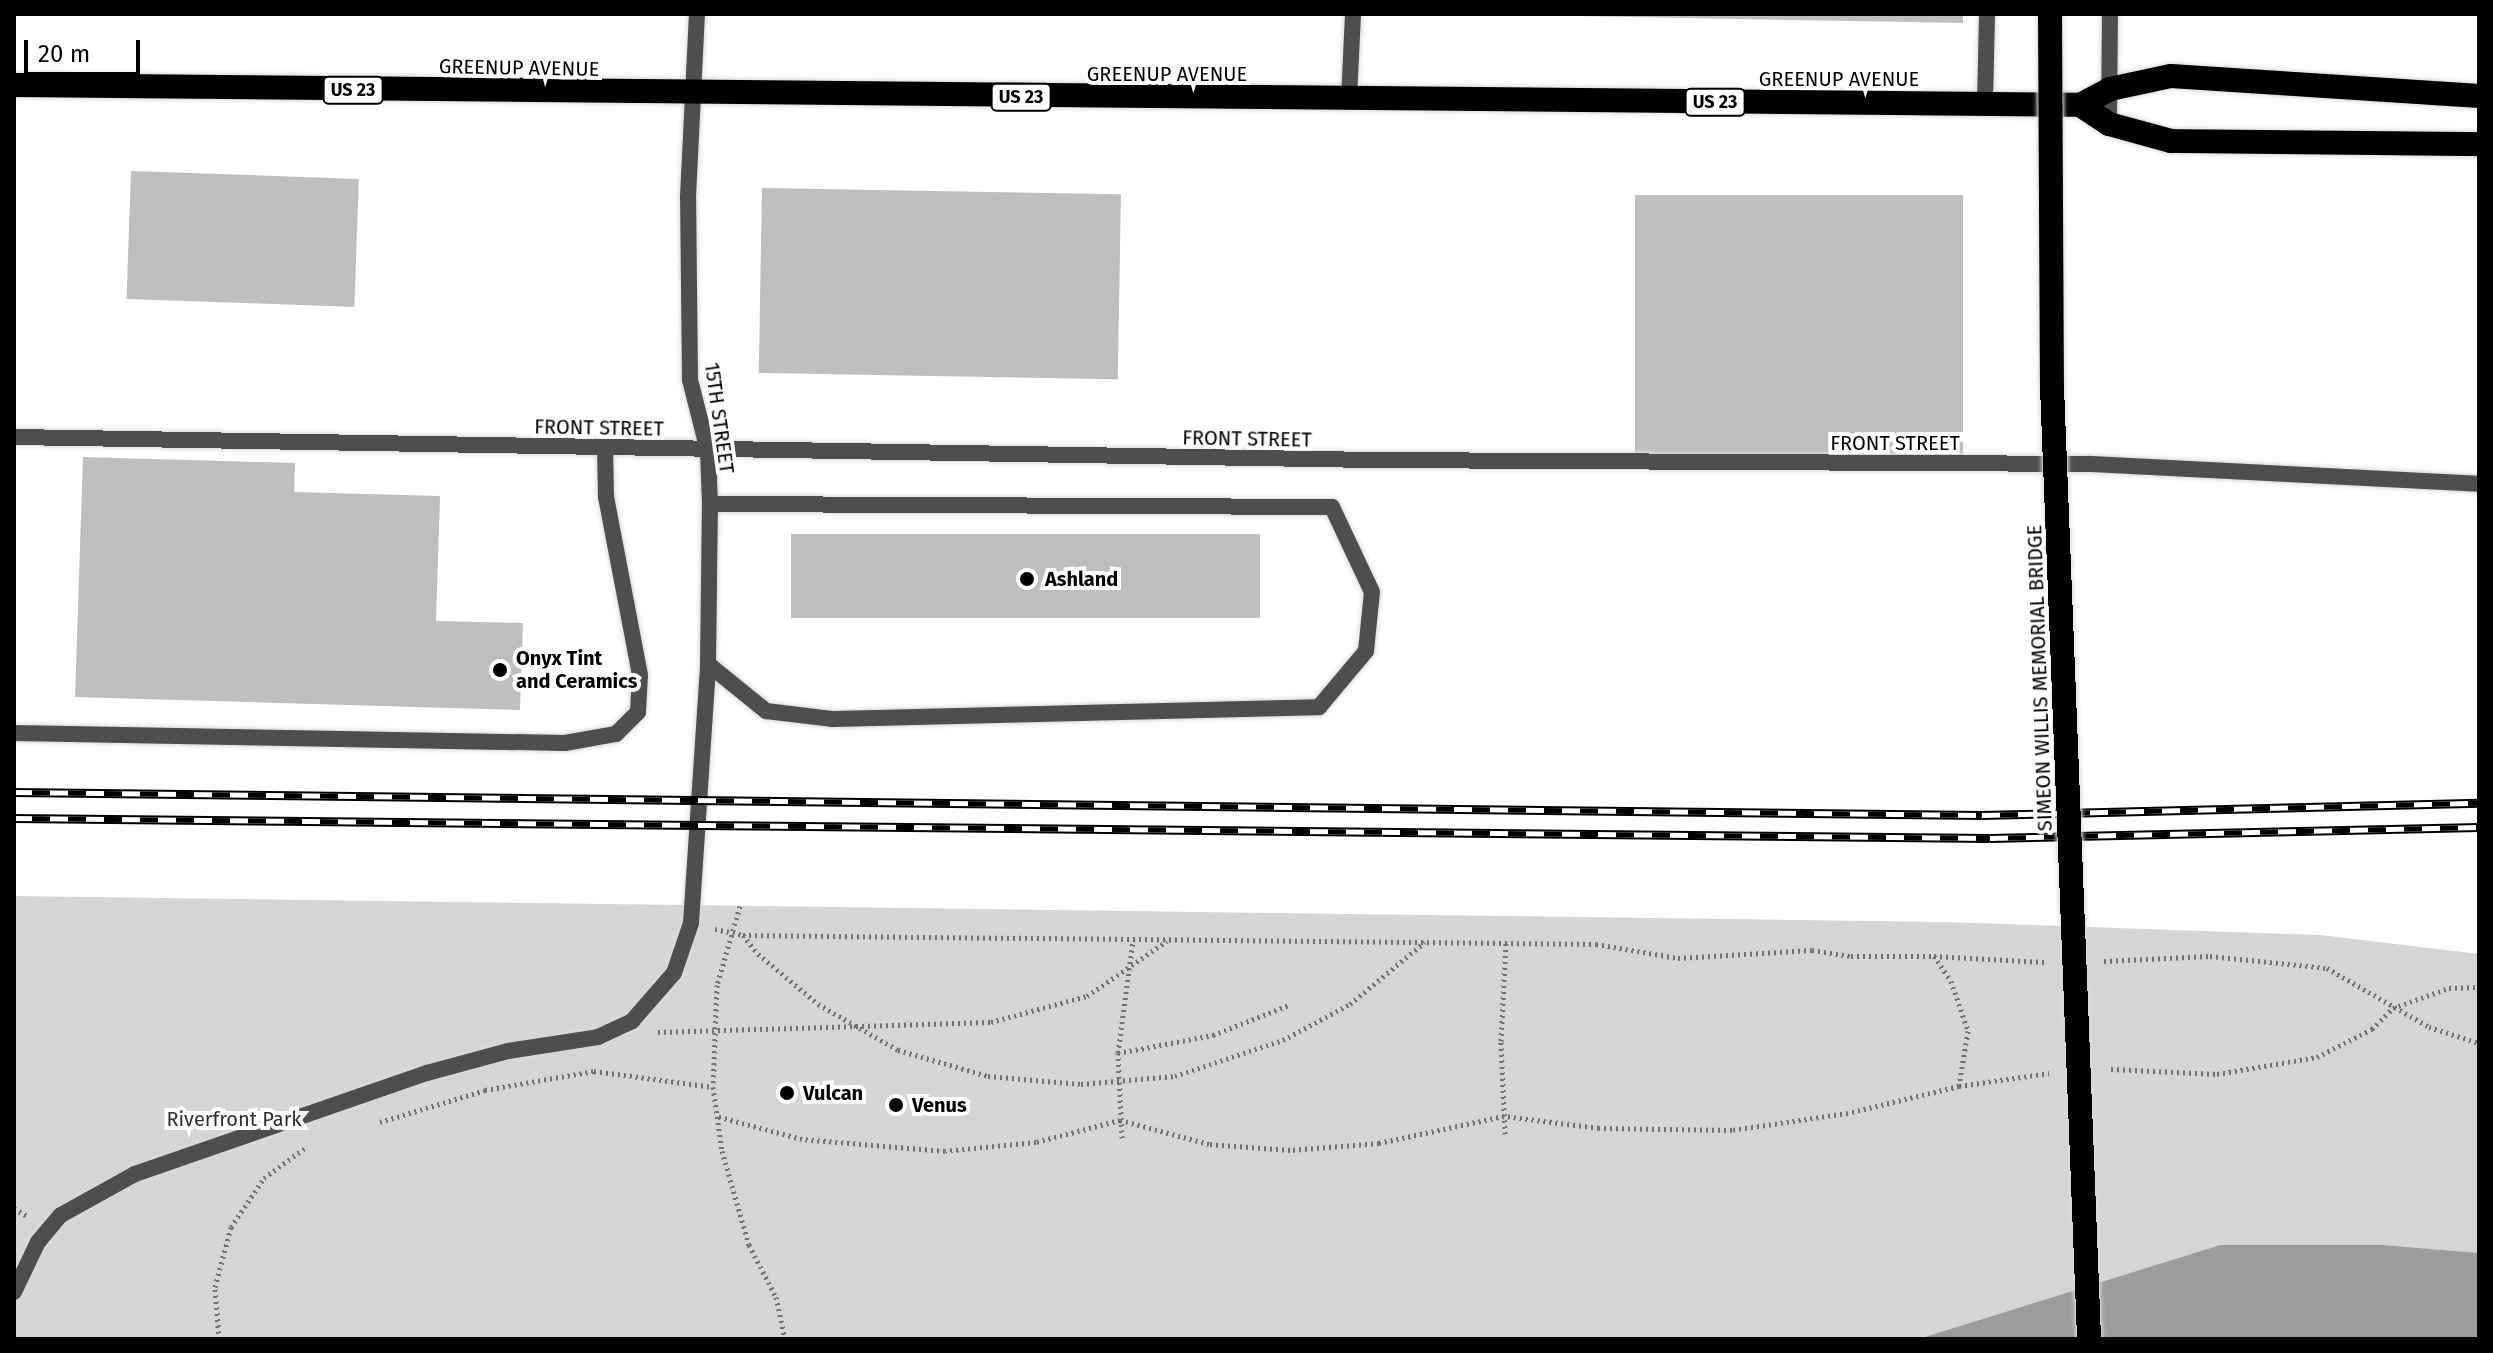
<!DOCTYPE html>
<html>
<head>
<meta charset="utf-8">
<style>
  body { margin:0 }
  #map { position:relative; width:2493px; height:1353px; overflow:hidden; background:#fff; font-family:"Fira Sans",sans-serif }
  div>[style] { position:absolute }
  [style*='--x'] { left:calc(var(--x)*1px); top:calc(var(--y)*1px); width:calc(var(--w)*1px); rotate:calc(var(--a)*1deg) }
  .green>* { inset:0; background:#d5d5d5 }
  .water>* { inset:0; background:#9c9c9c }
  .building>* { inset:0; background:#bebebe; transform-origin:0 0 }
  .path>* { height:5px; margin-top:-2.5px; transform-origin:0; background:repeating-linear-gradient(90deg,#707070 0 2px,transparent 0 6px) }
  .roads { filter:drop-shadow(0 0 2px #dbdbdb) drop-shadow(0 0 2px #dbdbdb) }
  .lane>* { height:16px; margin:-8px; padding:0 8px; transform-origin:8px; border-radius:8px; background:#4e4e4e }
  .street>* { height:16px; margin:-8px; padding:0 8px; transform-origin:8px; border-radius:8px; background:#4e4e4e }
  .highway>* { height:24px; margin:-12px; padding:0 12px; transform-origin:12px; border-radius:12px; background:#000 }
  .rail>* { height:9px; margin-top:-4.5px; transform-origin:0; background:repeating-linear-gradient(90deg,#fff 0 18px,#000 0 36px); box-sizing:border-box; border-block:2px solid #000 }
  .bridges { filter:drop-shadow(0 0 2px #dbdbdb) drop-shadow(0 0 2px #dbdbdb) }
  .highway-bridge>* { height:24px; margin:-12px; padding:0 12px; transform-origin:12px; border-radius:12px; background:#000 }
  .dots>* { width:22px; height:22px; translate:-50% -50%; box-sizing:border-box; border:4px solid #fff; border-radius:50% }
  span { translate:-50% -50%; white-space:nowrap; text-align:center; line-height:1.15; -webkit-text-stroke:8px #fff; paint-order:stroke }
  .shield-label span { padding:2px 6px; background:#fff; border:2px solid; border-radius:6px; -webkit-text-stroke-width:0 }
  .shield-label { font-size:18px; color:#000; font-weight:700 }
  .street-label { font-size:20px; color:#000 }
  .poi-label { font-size:20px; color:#000; font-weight:700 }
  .left { translate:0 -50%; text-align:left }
  .park-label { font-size:20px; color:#2c2c2c }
  .frame { position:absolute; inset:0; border:16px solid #000; pointer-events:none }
  .scale { position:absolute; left:24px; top:40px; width:116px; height:36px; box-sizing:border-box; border:4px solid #000; border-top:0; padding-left:10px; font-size:24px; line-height:28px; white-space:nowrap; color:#000; -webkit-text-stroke:6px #fff; paint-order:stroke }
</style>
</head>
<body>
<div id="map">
  <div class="green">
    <i style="clip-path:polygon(14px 896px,1944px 922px,2320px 935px,2479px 954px,2479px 1253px,2384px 1245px,2220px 1245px,1918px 1339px,14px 1339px)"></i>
  </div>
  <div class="water">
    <i style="clip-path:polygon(2220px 1245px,2384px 1245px,2479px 1253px,2479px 1339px,1918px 1339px)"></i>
  </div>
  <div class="building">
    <i style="clip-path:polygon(1467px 14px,1963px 14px,1963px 23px)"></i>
    <i style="left:131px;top:171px;width:228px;height:128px;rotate:2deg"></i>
    <i style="left:762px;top:188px;width:359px;height:185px;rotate:1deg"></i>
    <i style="left:1635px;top:195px;width:328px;height:264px"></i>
    <i style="clip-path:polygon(83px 457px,295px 463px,294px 492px,440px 496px,436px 621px,523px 623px,520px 710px,75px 697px)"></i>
    <i style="left:791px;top:534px;width:469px;height:84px"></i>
  </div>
  <div class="path">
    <i style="--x:740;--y:906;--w:82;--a:106.2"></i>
    <i style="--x:717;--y:985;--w:102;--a:92.2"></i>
    <i style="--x:713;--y:1087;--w:65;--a:82"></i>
    <i style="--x:722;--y:1151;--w:98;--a:74"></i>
    <i style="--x:749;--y:1245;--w:59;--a:62.6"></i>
    <i style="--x:776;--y:1297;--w:43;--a:77.9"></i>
    <i style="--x:715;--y:929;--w:29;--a:12"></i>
    <i style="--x:743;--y:935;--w:853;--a:0.6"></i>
    <i style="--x:1596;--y:944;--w:83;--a:9.7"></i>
    <i style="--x:1678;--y:958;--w:134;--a:-3.4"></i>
    <i style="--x:1812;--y:950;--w:39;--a:9"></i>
    <i style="--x:1851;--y:956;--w:83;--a:0"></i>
    <i style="--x:1934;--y:956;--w:30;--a:56"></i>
    <i style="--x:1951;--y:981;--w:53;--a:71.2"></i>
    <i style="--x:1968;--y:1031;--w:56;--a:99.3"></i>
    <i style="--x:1959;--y:1086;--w:114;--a:166.3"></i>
    <i style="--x:1848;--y:1113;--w:117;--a:171.7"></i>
    <i style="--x:1732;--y:1130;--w:133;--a:-179.1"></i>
    <i style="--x:1599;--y:1128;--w:96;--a:-172.8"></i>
    <i style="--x:1504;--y:1116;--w:128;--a:167.8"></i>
    <i style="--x:1379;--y:1143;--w:89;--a:175.5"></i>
    <i style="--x:1290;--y:1150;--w:81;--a:-175.8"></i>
    <i style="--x:1209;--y:1144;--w:92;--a:-164.9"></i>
    <i style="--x:1120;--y:1120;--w:87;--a:165.3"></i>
    <i style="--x:1036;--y:1142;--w:91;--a:174.4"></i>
    <i style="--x:945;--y:1151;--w:144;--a:-175.2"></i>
    <i style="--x:802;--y:1139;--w:89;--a:-165"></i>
    <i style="--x:743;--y:935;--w:24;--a:52"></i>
    <i style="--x:758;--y:954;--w:78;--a:39.8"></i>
    <i style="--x:818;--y:1004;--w:92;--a:29.9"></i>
    <i style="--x:898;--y:1050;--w:94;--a:16.1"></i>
    <i style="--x:988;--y:1076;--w:93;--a:4.9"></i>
    <i style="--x:1081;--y:1084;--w:94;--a:-4.9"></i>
    <i style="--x:1175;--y:1076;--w:114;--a:-18.4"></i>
    <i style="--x:1283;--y:1040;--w:76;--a:-28.2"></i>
    <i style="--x:1350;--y:1004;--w:97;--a:-39.6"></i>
    <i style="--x:1934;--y:956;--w:112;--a:3.1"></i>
    <i style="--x:2104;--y:961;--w:106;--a:-2.7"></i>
    <i style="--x:2210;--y:956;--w:118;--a:5.9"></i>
    <i style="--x:2327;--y:968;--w:118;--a:30"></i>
    <i style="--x:2429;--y:1027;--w:52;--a:17.7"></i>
    <i style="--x:658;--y:1032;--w:333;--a:-1.7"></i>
    <i style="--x:991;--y:1022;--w:99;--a:-15.2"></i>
    <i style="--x:1087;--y:996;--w:97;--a:-34.5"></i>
    <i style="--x:1118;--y:1053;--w:97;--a:-10.7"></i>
    <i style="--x:1213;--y:1035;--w:82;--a:-21.5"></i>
    <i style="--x:2111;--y:1069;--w:106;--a:2.7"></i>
    <i style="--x:2217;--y:1074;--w:101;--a:-9.6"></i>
    <i style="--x:2317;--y:1057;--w:62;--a:-27"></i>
    <i style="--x:2372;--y:1029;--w:30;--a:-45"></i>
    <i style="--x:2393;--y:1008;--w:59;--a:-19.7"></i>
    <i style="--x:2449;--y:988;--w:30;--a:-2"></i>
    <i style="--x:1959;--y:1086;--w:91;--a:-8.2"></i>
    <i style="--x:380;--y:1122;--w:110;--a:-16.9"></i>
    <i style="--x:485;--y:1090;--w:111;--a:-9.9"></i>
    <i style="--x:594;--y:1071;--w:120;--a:7.7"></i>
    <i style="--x:1505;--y:1134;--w:93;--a:-92.5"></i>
    <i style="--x:1501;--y:1041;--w:99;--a:-87.1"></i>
    <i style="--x:1122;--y:1138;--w:85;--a:-92.7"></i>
    <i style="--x:1118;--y:1053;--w:114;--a:-82.4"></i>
    <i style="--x:14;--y:1208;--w:15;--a:32"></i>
    <i style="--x:219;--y:1339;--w:52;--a:-94.4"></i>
    <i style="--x:215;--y:1287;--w:62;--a:-75.1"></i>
    <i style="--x:231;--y:1227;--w:59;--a:-56"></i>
    <i style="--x:264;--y:1178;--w:52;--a:-36.4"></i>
  </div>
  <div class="roads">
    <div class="lane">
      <i style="--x:1985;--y:103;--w:89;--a:-88.7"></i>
      <i style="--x:2109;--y:124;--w:110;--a:-89.5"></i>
      <i style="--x:708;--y:664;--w:75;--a:39"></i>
      <i style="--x:766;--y:711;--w:66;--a:6.9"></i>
      <i style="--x:832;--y:719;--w:487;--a:-1.4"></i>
      <i style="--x:1319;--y:707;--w:73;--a:-50"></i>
      <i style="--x:1366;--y:651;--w:59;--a:-84.2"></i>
      <i style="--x:1372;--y:592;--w:94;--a:-115.2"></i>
      <i style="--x:1332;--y:507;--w:622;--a:-179.72"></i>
      <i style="--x:14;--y:733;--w:551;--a:1.04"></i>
      <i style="--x:565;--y:743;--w:52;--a:-10"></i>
      <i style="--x:616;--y:734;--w:31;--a:-45"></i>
      <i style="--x:638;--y:712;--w:37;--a:-87"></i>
      <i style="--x:640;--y:675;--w:181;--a:-100.8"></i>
      <i style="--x:606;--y:497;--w:50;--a:-91.1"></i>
      <i style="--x:14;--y:1292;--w:55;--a:-64.4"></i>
      <i style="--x:38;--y:1242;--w:35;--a:-50"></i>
      <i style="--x:61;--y:1215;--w:85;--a:-29"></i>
      <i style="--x:135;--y:1174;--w:309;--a:-19.1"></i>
      <i style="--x:427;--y:1073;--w:84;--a:-15.2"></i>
      <i style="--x:508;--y:1051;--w:91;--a:-8.8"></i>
      <i style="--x:598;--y:1037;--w:38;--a:-25"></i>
      <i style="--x:632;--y:1021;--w:64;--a:-48.8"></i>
      <i style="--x:674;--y:973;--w:53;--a:-71.2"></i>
    </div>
    <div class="street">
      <i style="--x:1349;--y:99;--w:85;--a:-87.3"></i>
      <i style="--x:14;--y:437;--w:1365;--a:0.97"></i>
      <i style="--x:1379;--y:460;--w:711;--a:0.32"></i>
      <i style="--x:2090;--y:464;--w:390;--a:2.9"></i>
      <i style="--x:691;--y:923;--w:260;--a:-86.2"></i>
      <i style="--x:708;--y:664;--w:160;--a:-89.3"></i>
      <i style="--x:710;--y:504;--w:53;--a:-92.2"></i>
      <i style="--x:708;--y:451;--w:73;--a:-104.2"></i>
      <i style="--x:690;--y:380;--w:183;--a:-90.6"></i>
      <i style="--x:688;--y:197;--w:183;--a:-87.2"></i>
    </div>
    <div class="highway">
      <i style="--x:14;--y:85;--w:2066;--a:0.55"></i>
      <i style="--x:2080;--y:105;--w:34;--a:-28"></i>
      <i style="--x:2110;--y:89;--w:62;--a:-12"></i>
      <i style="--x:2171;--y:76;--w:309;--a:3.7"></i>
      <i style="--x:2080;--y:105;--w:35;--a:33"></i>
      <i style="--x:2109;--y:124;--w:64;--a:15.3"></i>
      <i style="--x:2171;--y:141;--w:308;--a:0.6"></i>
    </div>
  </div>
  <div class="rail">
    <i style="--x:14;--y:792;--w:1968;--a:0.67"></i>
    <i style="--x:1982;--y:815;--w:497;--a:-1.4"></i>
    <i style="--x:14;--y:818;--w:1976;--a:0.58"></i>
    <i style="--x:1990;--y:838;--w:489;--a:-1.3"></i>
  </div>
  <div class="bridges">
    <div class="highway-bridge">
      <i style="--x:2050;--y:14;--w:373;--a:89.7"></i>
      <i style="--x:2052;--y:387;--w:953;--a:87.77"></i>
    </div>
  </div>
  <div class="dots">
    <i style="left:1027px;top:579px;background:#000"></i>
    <i style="left:500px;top:670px;background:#000"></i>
    <i style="left:787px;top:1093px;background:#000"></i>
    <i style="left:896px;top:1105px;background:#000"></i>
  </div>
  <div class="shield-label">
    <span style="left:353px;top:90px">US 23</span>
    <span style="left:1021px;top:97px">US 23</span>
    <span style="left:1715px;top:102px">US 23</span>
  </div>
  <div class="street-label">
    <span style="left:519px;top:68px;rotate:1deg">GREENUP AVENUE</span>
    <span style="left:1167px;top:74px">GREENUP AVENUE</span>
    <span style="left:1839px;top:79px">GREENUP AVENUE</span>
    <span style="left:719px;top:418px;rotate:82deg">15TH STREET</span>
    <span style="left:599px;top:428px;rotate:1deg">FRONT STREET</span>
    <span style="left:1247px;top:439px;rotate:1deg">FRONT STREET</span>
    <span style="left:1895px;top:443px">FRONT STREET</span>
    <span style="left:2040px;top:678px;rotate:-92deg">SIMEON WILLIS MEMORIAL BRIDGE</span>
  </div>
  <div class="poi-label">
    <span class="left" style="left:1045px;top:579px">Ashland</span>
    <span class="left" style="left:516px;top:670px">Onyx Tint<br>and Ceramics</span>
    <span class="left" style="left:803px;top:1093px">Vulcan</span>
    <span class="left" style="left:912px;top:1105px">Venus</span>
  </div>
  <div class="park-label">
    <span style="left:234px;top:1119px">Riverfront Park</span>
  </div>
  <div class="frame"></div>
  <div class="scale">20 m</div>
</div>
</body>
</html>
